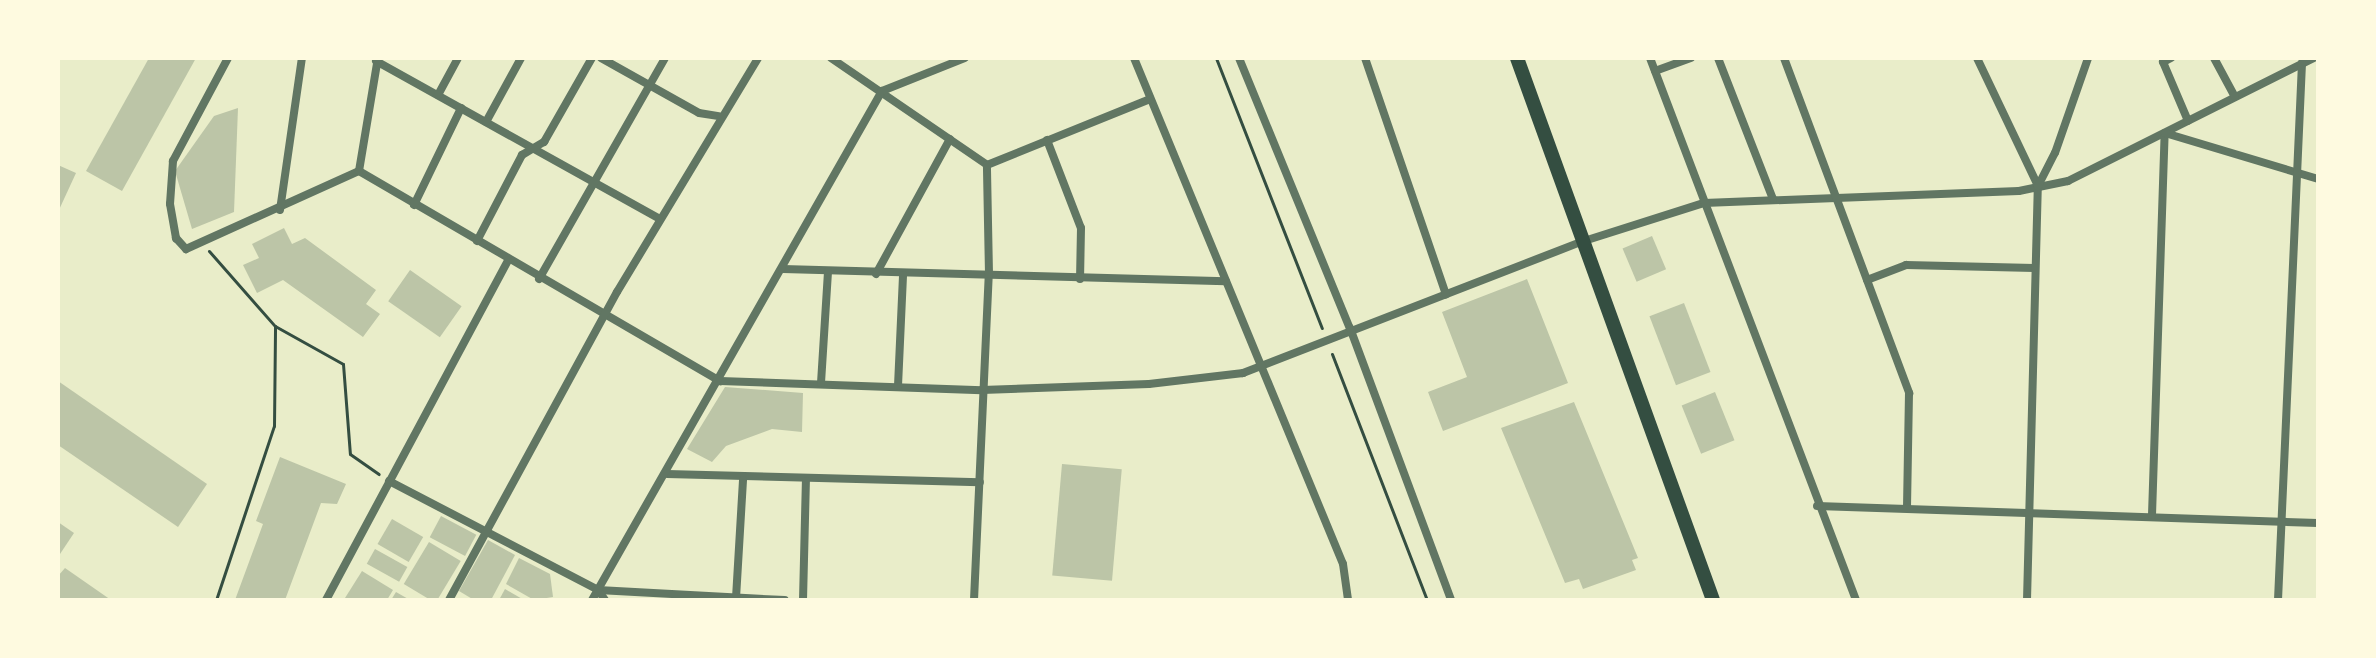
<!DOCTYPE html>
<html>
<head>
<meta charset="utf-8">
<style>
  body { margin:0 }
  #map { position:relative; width:2376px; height:658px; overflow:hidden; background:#e9edc9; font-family:Merriweather,serif }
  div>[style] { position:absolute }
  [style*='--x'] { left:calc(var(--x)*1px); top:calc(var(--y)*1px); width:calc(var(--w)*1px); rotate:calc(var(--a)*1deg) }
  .building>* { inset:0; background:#bcc5a7; transform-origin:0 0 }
  .path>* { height:3px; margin:-1.5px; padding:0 1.5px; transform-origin:1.5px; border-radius:1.5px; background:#344e41 }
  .minor>* { height:8px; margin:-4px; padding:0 4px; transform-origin:4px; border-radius:4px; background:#617663 }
  .primary>* { height:14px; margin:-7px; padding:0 7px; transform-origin:7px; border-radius:7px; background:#344e41 }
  span { translate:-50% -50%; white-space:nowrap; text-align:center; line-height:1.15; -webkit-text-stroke:6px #fefae0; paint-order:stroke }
  .frame { position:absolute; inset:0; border:60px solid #fefae0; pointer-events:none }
</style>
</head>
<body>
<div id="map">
  <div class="building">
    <i style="clip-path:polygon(149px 58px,196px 58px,122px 191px,86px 171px)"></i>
    <i style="clip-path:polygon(238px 108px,234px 212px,192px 229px,175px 171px,214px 116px)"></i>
    <i style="clip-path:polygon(58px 165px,76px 173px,58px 212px)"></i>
    <i style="clip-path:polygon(284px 228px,292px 244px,305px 238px,376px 290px,366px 304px,380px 314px,363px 337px,283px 280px,257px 293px,243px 265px,259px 258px,252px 244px)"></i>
    <i style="left:1652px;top:236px;width:36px;height:32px;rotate:67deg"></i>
    <i style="left:410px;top:270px;width:63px;height:38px;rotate:35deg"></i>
    <i style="clip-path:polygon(1527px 279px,1568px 383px,1443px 431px,1428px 392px,1467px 377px,1442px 312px)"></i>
    <i style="left:1684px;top:303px;width:74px;height:37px;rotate:69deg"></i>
    <i style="clip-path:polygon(58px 381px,207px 484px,178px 527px,58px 445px)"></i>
    <i style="clip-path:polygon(725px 387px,803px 393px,802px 432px,772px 429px,726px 446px,712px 462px,687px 449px)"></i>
    <i style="left:1715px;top:392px;width:52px;height:36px;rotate:68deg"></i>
    <i style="clip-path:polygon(1574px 402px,1638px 558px,1632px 560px,1636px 570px,1583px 589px,1579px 579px,1565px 583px,1501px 428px)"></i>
    <i style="clip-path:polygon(280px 457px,346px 484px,337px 504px,321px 503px,285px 600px,235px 600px,263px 524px,256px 521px)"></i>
    <i style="left:1062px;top:464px;width:60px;height:112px;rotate:5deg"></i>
    <i style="left:441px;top:516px;width:40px;height:24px;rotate:28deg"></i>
    <i style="left:392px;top:519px;width:36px;height:29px;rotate:30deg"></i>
    <i style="clip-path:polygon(58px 522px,74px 533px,58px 557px)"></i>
    <i style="clip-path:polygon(488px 540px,515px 555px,491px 600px,474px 600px,459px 591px)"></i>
    <i style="left:429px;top:542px;width:37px;height:49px;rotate:31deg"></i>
    <i style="left:375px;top:549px;width:37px;height:17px;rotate:29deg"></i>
    <i style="clip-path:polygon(519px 558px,550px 574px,553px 597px,534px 600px,506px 584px)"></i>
    <i style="clip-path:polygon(65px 568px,111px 600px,58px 600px,58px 576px)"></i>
    <i style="clip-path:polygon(362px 571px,393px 590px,387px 600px,345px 598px)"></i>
    <i style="clip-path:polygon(505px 589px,524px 600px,499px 600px)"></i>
    <i style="clip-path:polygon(396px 592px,410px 600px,391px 600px)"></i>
  </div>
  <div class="path">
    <i style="--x:1216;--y:58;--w:290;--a:68.6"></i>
    <i style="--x:209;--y:251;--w:100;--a:48.7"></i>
    <i style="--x:1332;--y:354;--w:264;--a:68.9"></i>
    <i style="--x:216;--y:600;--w:183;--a:-71.6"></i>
    <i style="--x:274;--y:426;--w:100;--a:-89.4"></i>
    <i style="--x:275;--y:326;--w:78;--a:29.2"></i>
    <i style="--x:343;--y:364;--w:90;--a:85.6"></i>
    <i style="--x:350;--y:454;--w:35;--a:35"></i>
  </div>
  <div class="minor">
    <i style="--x:228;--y:58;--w:117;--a:118.1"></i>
    <i style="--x:173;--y:161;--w:43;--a:94"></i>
    <i style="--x:170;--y:204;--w:35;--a:80"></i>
    <i style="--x:176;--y:238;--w:15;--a:48"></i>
    <i style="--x:186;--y:249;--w:190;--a:-24.3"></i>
    <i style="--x:359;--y:171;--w:418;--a:30.2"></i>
    <i style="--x:720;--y:381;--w:262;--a:2"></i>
    <i style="--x:982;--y:390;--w:167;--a:-2.1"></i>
    <i style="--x:1149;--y:384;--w:95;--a:-6.7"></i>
    <i style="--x:1243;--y:373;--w:366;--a:-21.2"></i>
    <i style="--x:1584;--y:241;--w:126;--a:-17.6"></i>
    <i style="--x:1704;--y:203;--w:315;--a:-2.2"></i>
    <i style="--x:2019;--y:191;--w:50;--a:-11.5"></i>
    <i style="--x:2068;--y:181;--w:275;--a:-26.6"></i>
    <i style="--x:601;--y:58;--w:112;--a:29.3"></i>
    <i style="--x:699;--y:113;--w:20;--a:9"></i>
    <i style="--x:831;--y:58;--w:189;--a:34.4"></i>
    <i style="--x:1134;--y:58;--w:547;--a:67.56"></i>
    <i style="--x:1343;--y:564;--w:36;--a:82"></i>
    <i style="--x:1239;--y:58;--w:292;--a:67.7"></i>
    <i style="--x:1350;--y:328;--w:290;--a:69.6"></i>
    <i style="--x:1365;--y:58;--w:250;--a:71.1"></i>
    <i style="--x:1650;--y:58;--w:580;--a:69.19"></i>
    <i style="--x:1718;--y:58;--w:151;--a:68.7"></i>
    <i style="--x:1784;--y:58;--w:358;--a:69.5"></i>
    <i style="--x:1909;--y:393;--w:115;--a:91"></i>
    <i style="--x:1977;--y:58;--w:142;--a:64.5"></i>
    <i style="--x:2171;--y:58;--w:9;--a:153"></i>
    <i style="--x:2163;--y:62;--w:64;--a:67"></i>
    <i style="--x:2214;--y:58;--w:44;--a:61.7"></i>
    <i style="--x:376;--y:61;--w:325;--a:29.1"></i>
    <i style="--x:1655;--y:71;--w:38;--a:-20"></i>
    <i style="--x:438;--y:95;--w:42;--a:-61.6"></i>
    <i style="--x:486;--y:122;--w:73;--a:-61.3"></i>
    <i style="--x:1047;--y:140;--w:94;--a:68.9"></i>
    <i style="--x:1081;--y:228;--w:51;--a:91.1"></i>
    <i style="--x:987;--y:165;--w:176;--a:-22"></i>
    <i style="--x:359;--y:171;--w:115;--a:-80.5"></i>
    <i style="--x:414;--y:205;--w:108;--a:-64.1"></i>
    <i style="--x:280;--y:210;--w:154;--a:-81.8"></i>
    <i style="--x:477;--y:241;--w:97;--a:-62.4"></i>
    <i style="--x:522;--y:155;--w:26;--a:-31"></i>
    <i style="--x:544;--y:142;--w:97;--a:-60.3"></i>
    <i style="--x:783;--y:269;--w:443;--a:1.6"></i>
    <i style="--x:876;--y:274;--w:154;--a:-61.3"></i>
    <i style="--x:539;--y:279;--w:254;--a:-60.3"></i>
    <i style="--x:1867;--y:280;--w:42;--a:-21"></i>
    <i style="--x:1906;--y:265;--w:129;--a:1.3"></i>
    <i style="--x:821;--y:383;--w:112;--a:-86.4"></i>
    <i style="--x:898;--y:386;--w:111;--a:-87.4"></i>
    <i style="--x:667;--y:474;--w:313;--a:1.5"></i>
    <i style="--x:389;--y:481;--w:236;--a:27.5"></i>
    <i style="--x:598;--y:590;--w:187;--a:3.1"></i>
    <i style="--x:1817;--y:506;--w:501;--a:1.94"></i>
    <i style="--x:2152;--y:515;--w:382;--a:-88.1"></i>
    <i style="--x:2165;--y:133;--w:160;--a:16.7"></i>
    <i style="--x:598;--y:590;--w:12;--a:55"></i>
    <i style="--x:736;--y:598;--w:118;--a:-86.6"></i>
    <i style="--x:326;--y:600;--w:385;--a:-61.8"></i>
    <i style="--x:449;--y:600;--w:351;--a:-61.4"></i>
    <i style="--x:617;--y:292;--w:273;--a:-58.9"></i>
    <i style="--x:592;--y:600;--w:586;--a:-60.33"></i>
    <i style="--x:882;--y:91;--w:89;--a:-21.7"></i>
    <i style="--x:803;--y:600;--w:119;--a:-88.6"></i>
    <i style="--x:974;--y:600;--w:326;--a:-87.4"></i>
    <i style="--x:989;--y:274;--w:109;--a:-91.1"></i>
    <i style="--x:2027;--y:600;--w:414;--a:-88.5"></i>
    <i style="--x:2038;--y:186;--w:37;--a:-63"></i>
    <i style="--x:2055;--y:153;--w:101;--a:-70.8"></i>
    <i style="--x:2278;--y:600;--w:538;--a:-87.44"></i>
  </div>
  <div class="primary">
    <i style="--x:1517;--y:58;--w:576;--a:70.12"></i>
  </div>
  <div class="frame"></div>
</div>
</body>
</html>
